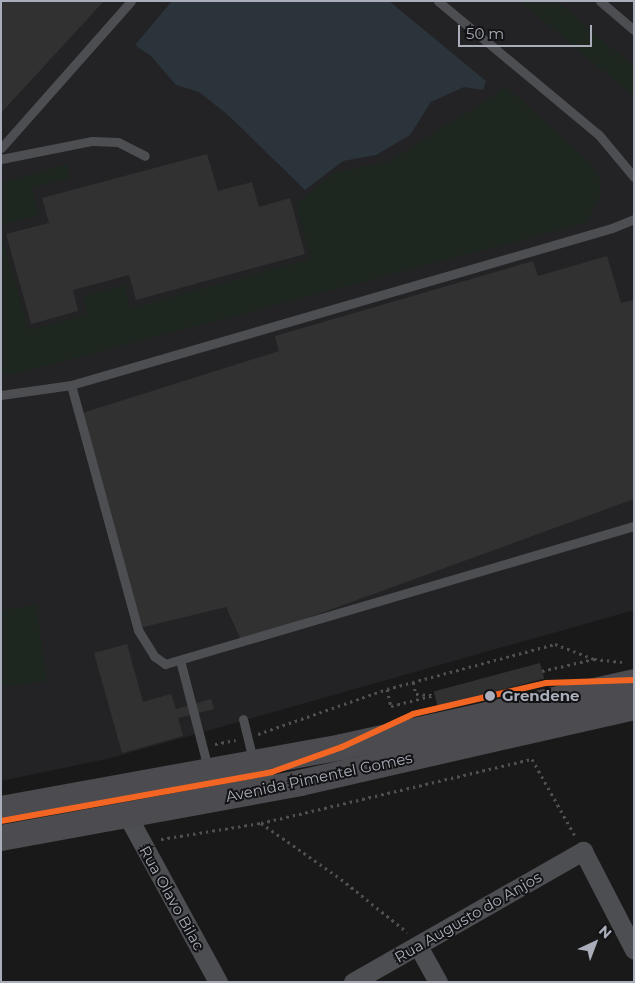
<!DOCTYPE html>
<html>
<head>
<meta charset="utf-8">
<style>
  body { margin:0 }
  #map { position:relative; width:635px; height:983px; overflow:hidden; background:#191919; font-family:Montserrat,sans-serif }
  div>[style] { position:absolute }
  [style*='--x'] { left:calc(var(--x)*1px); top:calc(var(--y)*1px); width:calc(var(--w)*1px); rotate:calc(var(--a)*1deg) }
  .built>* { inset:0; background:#232325 }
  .green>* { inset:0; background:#1e2620 }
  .water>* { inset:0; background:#2b333b }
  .building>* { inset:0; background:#313131; transform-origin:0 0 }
  .path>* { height:3px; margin-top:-1.5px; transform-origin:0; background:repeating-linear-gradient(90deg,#4f5054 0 2.5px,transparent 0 6.5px) }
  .lane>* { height:9px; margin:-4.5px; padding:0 4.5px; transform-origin:4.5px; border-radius:4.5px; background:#4d4e52 }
  .street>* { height:19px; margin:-9.5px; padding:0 9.5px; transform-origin:9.5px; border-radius:9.5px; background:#4d4e52 }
  .secondary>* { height:26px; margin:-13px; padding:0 13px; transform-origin:13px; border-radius:13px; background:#4c4c50 }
  .rail-1>* { height:6px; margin:-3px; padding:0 3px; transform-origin:3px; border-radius:3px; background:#f26522 }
  .dots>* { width:14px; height:14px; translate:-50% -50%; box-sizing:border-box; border:2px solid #131315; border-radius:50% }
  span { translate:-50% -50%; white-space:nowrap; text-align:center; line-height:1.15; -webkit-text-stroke:4px #131315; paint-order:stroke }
  .stop-label { font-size:15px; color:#aaaeba; font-weight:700 }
  .left { translate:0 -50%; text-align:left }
  .street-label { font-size:15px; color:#aaaeba }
  .frame { position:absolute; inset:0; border:2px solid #aaaeba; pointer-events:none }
  .north { position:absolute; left:570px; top:918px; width:50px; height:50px; -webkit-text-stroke:4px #131315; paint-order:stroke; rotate:43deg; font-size:14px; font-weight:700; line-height:20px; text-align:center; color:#aaaeba }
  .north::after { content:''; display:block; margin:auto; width:18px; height:22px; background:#aaaeba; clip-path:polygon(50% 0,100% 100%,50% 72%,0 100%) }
  .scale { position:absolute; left:458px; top:25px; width:134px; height:22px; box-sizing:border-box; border:2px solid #aaaeba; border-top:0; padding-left:6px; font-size:15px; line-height:18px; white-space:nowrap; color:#aaaeba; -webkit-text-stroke:4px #131315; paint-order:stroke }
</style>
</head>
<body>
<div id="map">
  <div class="built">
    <i style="clip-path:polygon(1px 1px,634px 1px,634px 610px,111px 758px,1px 781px)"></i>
  </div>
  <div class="green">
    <i style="clip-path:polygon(520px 1px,557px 1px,634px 67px,634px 97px)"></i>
    <i style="clip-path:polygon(504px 85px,591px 163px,600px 180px,601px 195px,586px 223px,15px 374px,1px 374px,1px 233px,29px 330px,88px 314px,83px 296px,124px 285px,131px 308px,311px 259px,296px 204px,334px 173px,389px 161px,496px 94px)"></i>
    <i style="clip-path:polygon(66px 164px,70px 178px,32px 188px,39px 215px,1px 225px,1px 183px)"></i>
    <i style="clip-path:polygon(36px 605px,47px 681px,1px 687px,1px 610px)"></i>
  </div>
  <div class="water">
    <i style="clip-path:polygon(172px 1px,389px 1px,486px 81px,483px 90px,464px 87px,431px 102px,410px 135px,376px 155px,343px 161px,305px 190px,228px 115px,199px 92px,176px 85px,151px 56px,135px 45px)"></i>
  </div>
  <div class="building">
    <i style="clip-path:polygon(1px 1px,104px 1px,1px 113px)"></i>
    <i style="clip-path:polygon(207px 154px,218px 191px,252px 182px,259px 207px,290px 198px,305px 254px,136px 300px,129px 275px,73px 290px,78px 311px,31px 324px,6px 234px,49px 223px,42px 198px)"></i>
    <i style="clip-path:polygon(607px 256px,621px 303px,634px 300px,634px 499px,242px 642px,226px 607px,140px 628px,79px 414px,279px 351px,275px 336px,533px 261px,538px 276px)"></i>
    <i style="clip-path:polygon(127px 644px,143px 702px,171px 694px,176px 709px,211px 699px,214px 709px,178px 718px,183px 736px,122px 753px,94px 653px)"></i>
    <i style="left:540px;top:663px;width:16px;height:110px;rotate:75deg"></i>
  </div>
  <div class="path">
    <i style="--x:542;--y:671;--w:53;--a:-13"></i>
    <i style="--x:594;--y:659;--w:28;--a:6"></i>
    <i style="--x:413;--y:682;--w:12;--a:76"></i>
    <i style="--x:416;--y:694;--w:16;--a:4"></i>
    <i style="--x:387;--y:689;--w:17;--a:77"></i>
    <i style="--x:391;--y:706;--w:45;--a:-14"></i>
    <i style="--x:258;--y:734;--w:137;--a:-19.2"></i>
    <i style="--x:387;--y:689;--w:174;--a:-15"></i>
    <i style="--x:555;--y:644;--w:42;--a:21"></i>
    <i style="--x:215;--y:744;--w:21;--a:-11"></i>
    <i style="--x:261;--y:823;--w:278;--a:-13.3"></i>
    <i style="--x:532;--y:759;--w:88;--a:60.8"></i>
    <i style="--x:161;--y:839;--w:101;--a:-9.1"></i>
    <i style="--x:261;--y:823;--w:98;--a:35"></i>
    <i style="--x:341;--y:879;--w:85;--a:38.8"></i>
  </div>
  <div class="lane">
    <i style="--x:438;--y:1;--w:209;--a:39.8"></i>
    <i style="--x:599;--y:135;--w:55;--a:50.2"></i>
    <i style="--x:600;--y:1;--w:45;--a:40.5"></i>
    <i style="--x:1;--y:148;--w:196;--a:-48.5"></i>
    <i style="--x:1;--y:159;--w:93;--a:-11.2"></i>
    <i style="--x:92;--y:141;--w:26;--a:2"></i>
    <i style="--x:118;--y:142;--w:30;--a:27"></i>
    <i style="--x:71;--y:385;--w:254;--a:74.7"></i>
    <i style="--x:138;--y:630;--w:31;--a:58"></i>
    <i style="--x:154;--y:656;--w:14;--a:36"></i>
    <i style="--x:165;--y:664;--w:489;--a:-16.4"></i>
    <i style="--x:1;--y:395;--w:71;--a:-8.1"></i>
    <i style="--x:71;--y:385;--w:563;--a:-16.18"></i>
    <i style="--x:612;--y:228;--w:24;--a:-22"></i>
    <i style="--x:180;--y:660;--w:112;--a:75.5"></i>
    <i style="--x:243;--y:719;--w:42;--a:76.3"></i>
  </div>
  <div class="street">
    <i style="--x:127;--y:815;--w:190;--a:61.4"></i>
    <i style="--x:418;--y:946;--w:41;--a:60.9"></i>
    <i style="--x:353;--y:982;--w:265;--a:-29.7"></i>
    <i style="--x:583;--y:851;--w:111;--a:62.7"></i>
  </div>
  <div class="secondary">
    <i style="--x:1;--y:809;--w:347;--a:-10.3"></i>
    <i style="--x:342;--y:747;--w:299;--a:-12.5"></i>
    <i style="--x:1;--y:838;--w:304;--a:-10.4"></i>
    <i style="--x:300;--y:783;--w:343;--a:-12.8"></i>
  </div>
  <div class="rail-1">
    <i style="--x:1;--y:821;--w:275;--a:-10.2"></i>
    <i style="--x:272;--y:772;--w:74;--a:-19.7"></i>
    <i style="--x:342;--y:747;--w:78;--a:-24.9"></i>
    <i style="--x:413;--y:714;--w:137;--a:-13.1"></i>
    <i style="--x:546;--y:683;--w:88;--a:-2"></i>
  </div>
  <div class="dots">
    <i style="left:490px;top:696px;background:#aaaeba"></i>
  </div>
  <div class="stop-label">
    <span class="left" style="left:502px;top:696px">Grendene</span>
  </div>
  <div class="street-label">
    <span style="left:319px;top:777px;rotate:-12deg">Avenida Pimentel Gomes</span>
    <span style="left:172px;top:898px;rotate:61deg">Rua Olavo Bilac</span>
    <span style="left:468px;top:917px;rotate:-30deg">Rua Augusto do Anjos</span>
  </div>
  <div class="frame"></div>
  <div class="north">N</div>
  <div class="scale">50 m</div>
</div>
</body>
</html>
